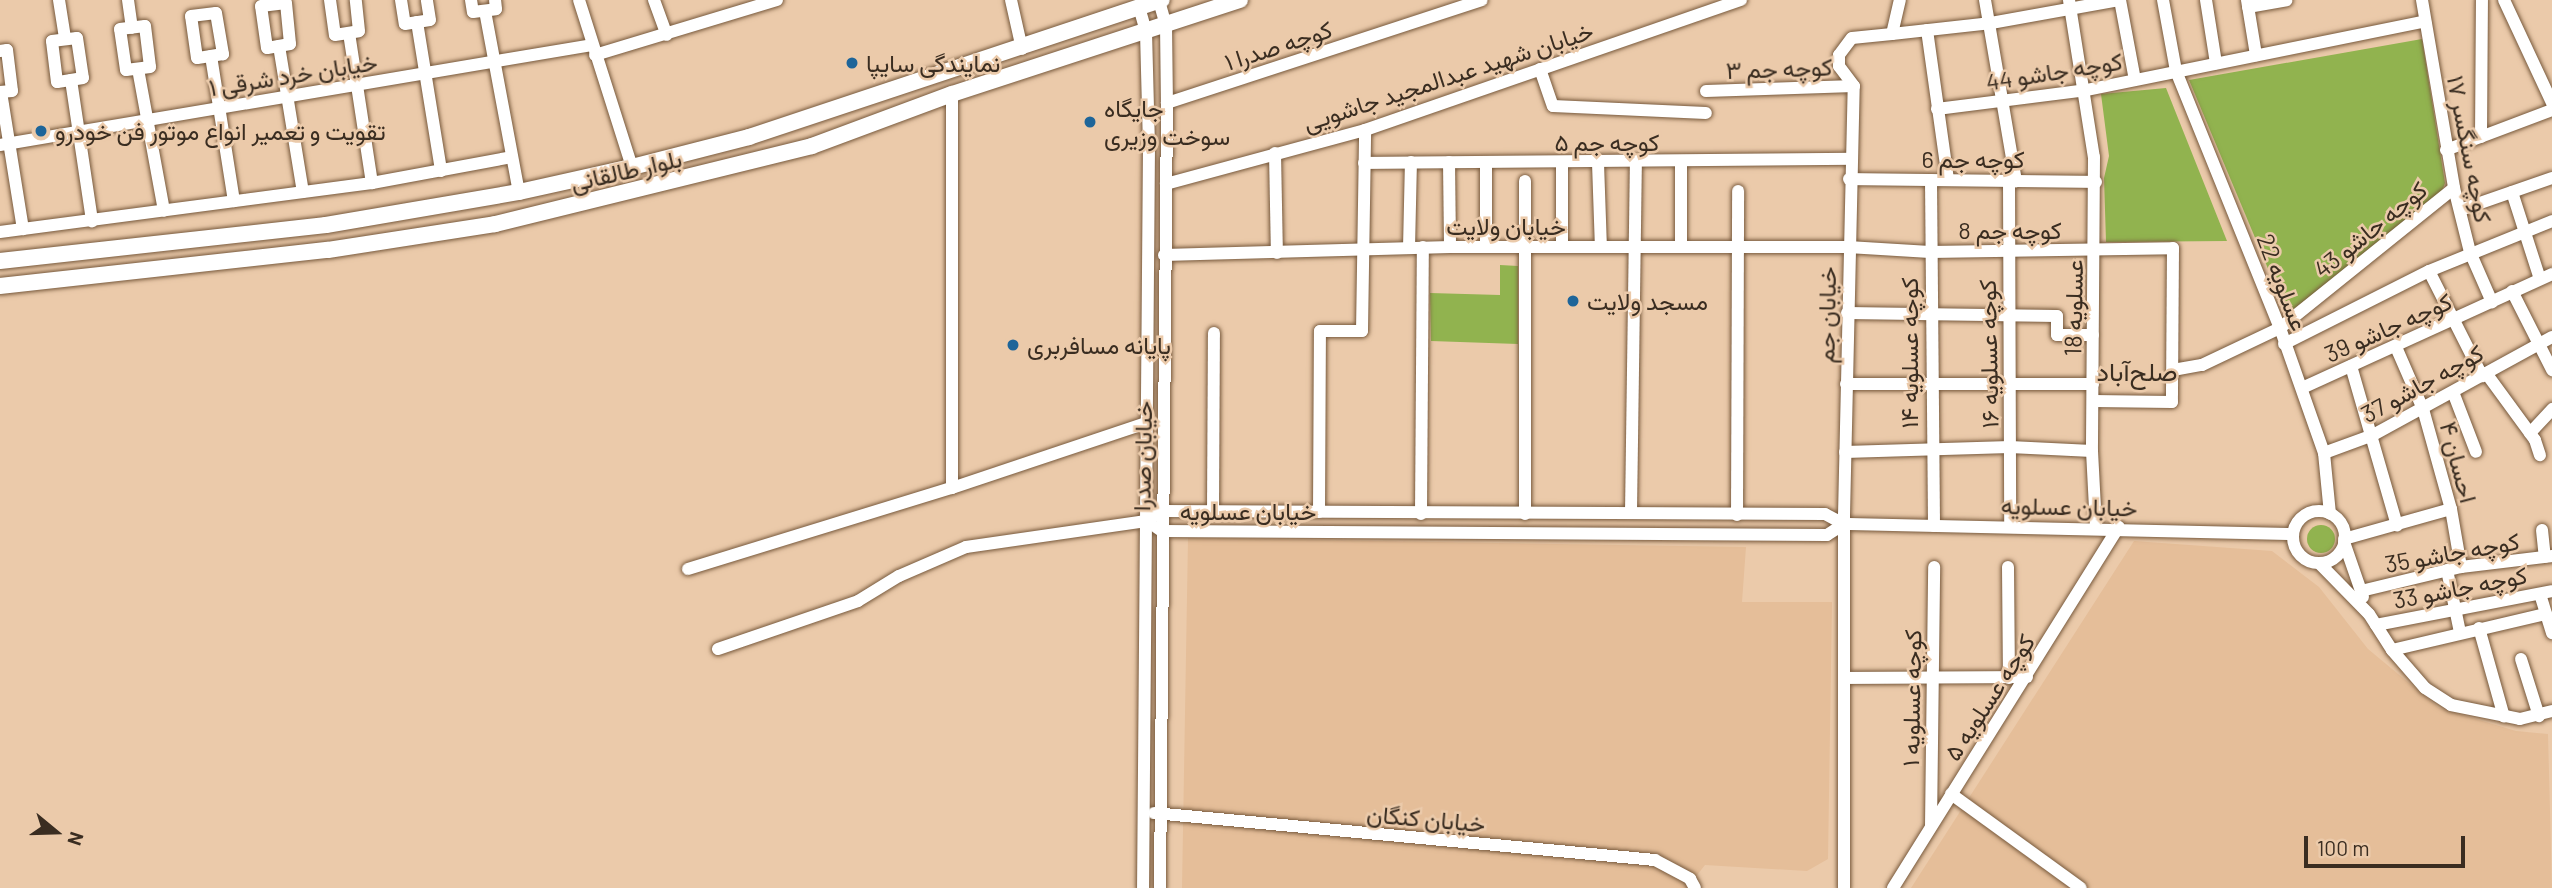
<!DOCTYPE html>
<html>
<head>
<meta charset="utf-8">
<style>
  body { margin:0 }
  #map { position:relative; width:2552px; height:888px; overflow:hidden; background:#ebcaaa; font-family:Barlow,Vazirmatn,sans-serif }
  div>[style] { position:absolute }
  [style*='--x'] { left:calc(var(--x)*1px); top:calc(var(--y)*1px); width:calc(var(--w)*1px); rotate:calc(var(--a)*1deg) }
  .built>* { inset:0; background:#e5be99 }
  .green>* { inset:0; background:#91b34f }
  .round { border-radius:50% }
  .roads { filter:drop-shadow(0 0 2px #77593c) drop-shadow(0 0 2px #77593c) }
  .minor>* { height:12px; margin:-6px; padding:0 6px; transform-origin:6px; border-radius:6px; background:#fff }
  .minor>.ring { margin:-6px; padding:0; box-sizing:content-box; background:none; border:12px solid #fff; border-radius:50% }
  .major>* { height:16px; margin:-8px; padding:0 8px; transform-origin:8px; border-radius:8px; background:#fff }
  .dots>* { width:19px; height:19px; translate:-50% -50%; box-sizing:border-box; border:4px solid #ebcaaa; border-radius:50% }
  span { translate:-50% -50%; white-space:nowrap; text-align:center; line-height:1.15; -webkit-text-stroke:5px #ebcaaa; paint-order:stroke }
  .street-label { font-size:24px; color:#3a2d21 }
  .poi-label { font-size:24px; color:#3a2d21 }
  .left { translate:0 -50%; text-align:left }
  .neighbourhood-label { font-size:26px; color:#3a2d21 }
  .north { position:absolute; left:21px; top:797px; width:70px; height:70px; -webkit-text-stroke:5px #ebcaaa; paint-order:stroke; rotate:109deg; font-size:19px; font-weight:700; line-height:28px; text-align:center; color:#3a2d21 }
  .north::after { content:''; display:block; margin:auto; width:24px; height:32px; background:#3a2d21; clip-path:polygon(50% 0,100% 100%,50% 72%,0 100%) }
  .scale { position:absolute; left:2304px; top:836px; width:161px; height:32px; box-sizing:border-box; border:4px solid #3a2d21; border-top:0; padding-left:9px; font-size:21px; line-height:24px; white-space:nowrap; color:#3a2d21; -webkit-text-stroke:5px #ebcaaa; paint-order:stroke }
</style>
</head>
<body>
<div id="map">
  <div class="built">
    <i style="clip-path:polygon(1188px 538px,1746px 547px,1742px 602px,1832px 602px,1828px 859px,1807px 871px,1705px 865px,1687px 888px,1182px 888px)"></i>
    <i style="clip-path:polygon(2134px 541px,2272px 551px,2319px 587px,2368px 649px,2439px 708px,2516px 731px,2548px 734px,2552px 888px,1911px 888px)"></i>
  </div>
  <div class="green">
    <i style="clip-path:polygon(2422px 39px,2445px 183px,2439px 199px,2287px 314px,2189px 80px)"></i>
    <i style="clip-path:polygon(2166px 88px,2227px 241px,2106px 242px,2104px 178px,2109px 156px,2101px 94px)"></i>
    <i style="clip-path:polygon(1500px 265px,1518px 266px,1518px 344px,1431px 341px,1430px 293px,1500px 295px)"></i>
    <i class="round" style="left:2307px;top:525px;width:28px;height:28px"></i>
  </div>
  <div class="roads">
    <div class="minor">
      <i style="--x:59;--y:0;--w:39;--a:81"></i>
      <i style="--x:128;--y:0;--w:28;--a:82"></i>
      <i style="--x:330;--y:0;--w:35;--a:82"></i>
      <i style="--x:335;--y:35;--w:24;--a:-9"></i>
      <i style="--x:359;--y:31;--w:31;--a:-96"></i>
      <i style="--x:401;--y:0;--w:24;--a:81"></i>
      <i style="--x:405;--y:24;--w:25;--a:-9"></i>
      <i style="--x:430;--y:20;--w:20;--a:-99"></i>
      <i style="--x:471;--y:0;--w:12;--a:81"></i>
      <i style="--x:473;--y:12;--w:23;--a:-7"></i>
      <i style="--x:496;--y:9;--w:9;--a:-96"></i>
      <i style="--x:579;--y:0;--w:175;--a:72.4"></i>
      <i style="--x:654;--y:0;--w:37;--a:70"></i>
      <i style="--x:1011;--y:0;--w:50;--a:77.3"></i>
      <i style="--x:1985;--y:0;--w:184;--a:80.3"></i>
      <i style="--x:2069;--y:0;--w:159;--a:81"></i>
      <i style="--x:2094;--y:157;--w:294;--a:90.4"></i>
      <i style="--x:2092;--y:451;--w:76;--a:87"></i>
      <i style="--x:2120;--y:0;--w:81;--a:79.4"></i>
      <i style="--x:2163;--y:0;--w:72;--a:79.6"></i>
      <i style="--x:2176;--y:71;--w:277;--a:68"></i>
      <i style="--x:2280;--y:328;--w:133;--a:70.6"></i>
      <i style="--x:2324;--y:453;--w:61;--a:84.4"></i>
      <i style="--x:2206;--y:0;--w:64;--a:81"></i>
      <i style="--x:2247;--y:0;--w:56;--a:80.7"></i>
      <i style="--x:2422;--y:0;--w:191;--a:80.3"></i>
      <i style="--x:2454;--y:188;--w:66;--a:76"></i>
      <i style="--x:2470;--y:252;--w:55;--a:66.3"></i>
      <i style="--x:2504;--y:0;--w:114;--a:65"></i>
      <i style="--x:1159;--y:1;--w:25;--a:74"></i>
      <i style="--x:1166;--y:25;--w:78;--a:89.3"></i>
      <i style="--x:1167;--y:103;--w:785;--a:90.51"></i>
      <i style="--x:286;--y:3;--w:41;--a:84.4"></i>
      <i style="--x:290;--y:44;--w:23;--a:170"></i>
      <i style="--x:267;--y:48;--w:42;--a:-98.1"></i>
      <i style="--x:261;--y:6;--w:25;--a:-7"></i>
      <i style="--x:1139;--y:7;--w:26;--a:74"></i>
      <i style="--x:1146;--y:32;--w:114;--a:88.5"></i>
      <i style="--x:1149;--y:146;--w:742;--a:90.46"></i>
      <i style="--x:2248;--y:7;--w:39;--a:-10"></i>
      <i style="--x:485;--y:11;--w:184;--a:79.4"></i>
      <i style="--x:216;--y:13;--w:42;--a:80.3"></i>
      <i style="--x:223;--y:54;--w:26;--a:171"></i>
      <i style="--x:197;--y:58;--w:42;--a:-98.1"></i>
      <i style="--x:191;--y:16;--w:25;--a:-7"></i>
      <i style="--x:417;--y:22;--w:151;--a:80.8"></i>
      <i style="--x:145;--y:26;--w:41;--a:83"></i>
      <i style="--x:150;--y:67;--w:24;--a:173"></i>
      <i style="--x:126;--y:70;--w:41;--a:-98.3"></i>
      <i style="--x:120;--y:29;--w:25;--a:-7"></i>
      <i style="--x:1927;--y:30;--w:151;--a:82"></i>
      <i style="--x:349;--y:33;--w:152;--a:81.3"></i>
      <i style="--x:1892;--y:34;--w:100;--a:-6.3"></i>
      <i style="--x:1991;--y:23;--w:130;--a:-10.2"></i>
      <i style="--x:77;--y:38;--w:40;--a:81.5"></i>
      <i style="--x:83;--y:78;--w:26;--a:171"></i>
      <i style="--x:57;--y:82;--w:41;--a:-97"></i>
      <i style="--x:52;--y:41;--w:25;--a:-7"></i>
      <i style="--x:279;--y:46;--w:148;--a:80.7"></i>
      <i style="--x:0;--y:51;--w:7;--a:-8"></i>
      <i style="--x:7;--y:50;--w:41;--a:83"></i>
      <i style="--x:12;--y:91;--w:12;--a:175"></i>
      <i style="--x:595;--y:55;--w:190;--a:-16.8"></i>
      <i style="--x:211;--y:56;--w:147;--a:81"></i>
      <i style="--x:138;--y:69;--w:144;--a:79.6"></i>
      <i style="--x:1540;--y:69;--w:39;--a:71"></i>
      <i style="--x:1553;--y:106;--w:153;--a:2.6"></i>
      <i style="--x:71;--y:80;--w:143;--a:81.5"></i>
      <i style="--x:1706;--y:91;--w:148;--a:-1.9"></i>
      <i style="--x:1;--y:92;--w:139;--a:80.9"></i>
      <i style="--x:952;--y:94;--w:394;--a:90"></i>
      <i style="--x:952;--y:488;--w:205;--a:-18.5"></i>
      <i style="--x:1167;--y:103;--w:331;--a:-18.1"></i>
      <i style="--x:1937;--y:109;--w:151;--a:-7.2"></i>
      <i style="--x:2087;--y:90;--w:345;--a:-11.5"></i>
      <i style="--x:2481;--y:137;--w:137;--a:-89.6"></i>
      <i style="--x:0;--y:145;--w:600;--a:-9.59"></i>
      <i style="--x:2446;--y:150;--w:113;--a:-20.7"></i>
      <i style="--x:1275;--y:153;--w:100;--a:88.9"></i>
      <i style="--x:1449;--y:162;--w:85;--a:89.3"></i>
      <i style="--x:1364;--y:163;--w:485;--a:-0.5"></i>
      <i style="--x:1562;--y:163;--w:84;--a:90"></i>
      <i style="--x:1598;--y:163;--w:84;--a:88"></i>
      <i style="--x:1849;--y:179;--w:247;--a:0.7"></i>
      <i style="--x:1931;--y:180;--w:346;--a:89.5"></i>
      <i style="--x:2009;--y:180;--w:347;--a:89.8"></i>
      <i style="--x:1525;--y:181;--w:333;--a:90"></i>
      <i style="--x:1166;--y:184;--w:206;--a:-15.2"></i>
      <i style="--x:1365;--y:130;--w:398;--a:-19.1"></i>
      <i style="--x:2512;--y:192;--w:91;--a:72.2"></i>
      <i style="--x:2460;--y:210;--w:97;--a:-19.2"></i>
      <i style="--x:0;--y:232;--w:375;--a:-7.5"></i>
      <i style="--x:372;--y:183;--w:142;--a:-10.5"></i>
      <i style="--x:1681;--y:246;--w:84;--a:-90"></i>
      <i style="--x:1486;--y:247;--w:84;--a:-90"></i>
      <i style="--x:1409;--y:248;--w:86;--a:-88.7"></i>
      <i style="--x:1164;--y:255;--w:286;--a:-1.6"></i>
      <i style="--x:1450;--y:247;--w:398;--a:0"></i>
      <i style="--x:1848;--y:247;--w:82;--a:3.5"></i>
      <i style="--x:1930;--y:252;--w:243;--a:-0.9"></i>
      <i style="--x:2173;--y:248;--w:154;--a:90.4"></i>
      <i style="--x:2172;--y:402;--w:79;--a:-179.3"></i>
      <i style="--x:2429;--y:271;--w:118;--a:63.2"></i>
      <i style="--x:2512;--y:291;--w:89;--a:63.1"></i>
      <i style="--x:1847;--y:313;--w:210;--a:0.8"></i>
      <i style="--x:2057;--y:316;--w:19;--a:90"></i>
      <i style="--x:2057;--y:335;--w:36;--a:0"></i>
      <i style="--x:2284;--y:344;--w:162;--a:-26.7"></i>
      <i style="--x:2429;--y:271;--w:133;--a:-22.1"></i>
      <i style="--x:2396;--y:347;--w:68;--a:66.5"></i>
      <i style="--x:2423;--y:409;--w:104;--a:74.4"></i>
      <i style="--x:2451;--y:509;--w:59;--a:80.2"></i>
      <i style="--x:2351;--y:366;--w:166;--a:73.9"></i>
      <i style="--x:2173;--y:370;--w:29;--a:-10"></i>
      <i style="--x:2202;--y:365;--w:86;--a:-25.4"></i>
      <i style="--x:2280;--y:328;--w:223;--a:-38.8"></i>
      <i style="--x:2486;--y:373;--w:83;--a:53.8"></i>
      <i style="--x:2535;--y:440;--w:16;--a:72"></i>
      <i style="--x:1846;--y:384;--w:247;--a:0"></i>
      <i style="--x:2302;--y:388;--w:275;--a:-24.5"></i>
      <i style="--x:2453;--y:392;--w:64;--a:69"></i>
      <i style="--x:2530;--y:433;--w:33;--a:-47"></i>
      <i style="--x:1845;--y:452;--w:165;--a:-1.7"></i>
      <i style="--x:2010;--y:447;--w:82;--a:2.8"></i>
      <i style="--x:2324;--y:453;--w:52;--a:-20.2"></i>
      <i style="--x:2373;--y:435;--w:204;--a:-28.7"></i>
      <i style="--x:1213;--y:511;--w:178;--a:-89.7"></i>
      <i class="ring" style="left:2293px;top:511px;width:40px;height:40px"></i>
      <i style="--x:1319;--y:512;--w:181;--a:-89.7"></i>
      <i style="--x:1320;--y:331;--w:42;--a:0"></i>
      <i style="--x:1362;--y:331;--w:201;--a:-89.1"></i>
      <i style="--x:1631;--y:513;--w:350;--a:-89.2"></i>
      <i style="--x:1421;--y:514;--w:267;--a:-89.6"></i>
      <i style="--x:1737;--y:515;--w:324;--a:-89.8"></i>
      <i style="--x:1156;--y:527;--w:7;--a:34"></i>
      <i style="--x:1162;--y:531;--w:665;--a:0.34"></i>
      <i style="--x:1827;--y:535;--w:20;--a:-33"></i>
      <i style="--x:2542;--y:530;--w:27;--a:84"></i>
      <i style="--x:2344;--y:539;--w:111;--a:-15.7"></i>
      <i style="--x:2344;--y:542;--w:58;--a:70.9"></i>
      <i style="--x:2319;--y:563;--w:71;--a:45.6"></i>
      <i style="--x:2369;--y:614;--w:43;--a:57.4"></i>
      <i style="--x:2392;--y:650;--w:50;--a:49"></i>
      <i style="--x:2425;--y:688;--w:31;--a:33"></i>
      <i style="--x:2451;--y:705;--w:70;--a:11.5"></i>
      <i style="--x:2520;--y:719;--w:33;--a:-14"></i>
      <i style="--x:2008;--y:567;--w:111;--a:89.5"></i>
      <i style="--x:688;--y:569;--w:276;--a:-17.1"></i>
      <i style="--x:2447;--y:570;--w:63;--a:78.2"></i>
      <i style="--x:2361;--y:591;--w:103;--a:-13.5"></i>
      <i style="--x:2461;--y:567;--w:92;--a:-6.9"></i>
      <i style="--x:2540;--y:594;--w:41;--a:72.9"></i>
      <i style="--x:2376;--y:625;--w:179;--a:-10.9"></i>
      <i style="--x:2479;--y:628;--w:92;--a:74.3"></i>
      <i style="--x:718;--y:649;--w:148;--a:-18.9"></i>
      <i style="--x:858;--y:601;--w:48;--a:-31.4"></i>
      <i style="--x:899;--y:576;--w:73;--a:-23.4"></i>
      <i style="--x:966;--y:547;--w:182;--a:-8.2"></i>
      <i style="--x:1146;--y:521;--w:19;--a:-32"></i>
      <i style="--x:1162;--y:511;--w:663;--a:0.26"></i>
      <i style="--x:1825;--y:514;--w:21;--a:28"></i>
      <i style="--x:1844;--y:524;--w:449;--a:1.3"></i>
      <i style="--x:2392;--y:650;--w:158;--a:-13.2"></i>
      <i style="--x:2521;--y:659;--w:60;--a:72.5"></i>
      <i style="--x:1844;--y:678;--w:183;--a:-0.3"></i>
      <i style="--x:1951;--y:794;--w:160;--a:35.9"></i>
      <i style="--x:1154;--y:813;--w:503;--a:5.36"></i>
      <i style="--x:1655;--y:860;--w:40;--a:28"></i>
      <i style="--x:1690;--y:879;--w:10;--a:61"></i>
      <i style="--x:1931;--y:826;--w:259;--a:-89.3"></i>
      <i style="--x:1844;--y:888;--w:373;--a:-90"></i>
      <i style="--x:1844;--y:515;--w:429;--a:-88.7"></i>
      <i style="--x:1854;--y:86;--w:25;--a:-127"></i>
      <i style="--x:1839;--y:66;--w:11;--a:-90"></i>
      <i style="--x:1839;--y:55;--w:21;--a:-53"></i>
      <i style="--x:1852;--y:38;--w:40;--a:-5.7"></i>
      <i style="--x:1892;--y:34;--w:35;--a:-77"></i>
      <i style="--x:1893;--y:888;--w:426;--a:-58"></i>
    </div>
    <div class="major">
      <i style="--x:0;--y:261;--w:328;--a:-6.3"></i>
      <i style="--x:326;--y:225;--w:196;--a:-9.7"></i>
      <i style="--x:519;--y:192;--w:116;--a:-12.5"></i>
      <i style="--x:632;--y:167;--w:121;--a:-14.4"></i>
      <i style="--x:749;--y:137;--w:435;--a:-18.4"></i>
      <i style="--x:0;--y:286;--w:330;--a:-6.3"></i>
      <i style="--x:328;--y:250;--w:169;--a:-8.8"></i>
      <i style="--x:495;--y:224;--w:326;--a:-13.8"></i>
      <i style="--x:812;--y:146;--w:149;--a:-20.4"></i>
      <i style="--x:952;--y:94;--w:303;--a:-18.1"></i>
    </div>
  </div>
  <div class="dots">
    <i style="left:852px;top:63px;background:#1e6599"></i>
    <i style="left:1090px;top:122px;background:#1e6599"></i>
    <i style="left:41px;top:131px;background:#1e6599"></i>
    <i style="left:1573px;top:301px;background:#1e6599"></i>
    <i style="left:1013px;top:345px;background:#1e6599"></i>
  </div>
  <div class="street-label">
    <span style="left:1278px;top:45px;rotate:-18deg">کوچه صدرا ۱</span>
    <span style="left:1779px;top:68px;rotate:-2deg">کوچه جم ۳</span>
    <span style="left:2054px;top:71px;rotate:-9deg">کوچه جاشو 44</span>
    <span style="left:293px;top:74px;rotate:-9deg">خیابان خرد شرقی ۱</span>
    <span style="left:1448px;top:76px;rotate:-18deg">خیابان شهید عبدالمجید جاشویی</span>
    <span style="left:1607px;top:142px">کوچه جم ۵</span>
    <span style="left:2470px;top:149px;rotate:79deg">کوچه سنگسر ۱۷</span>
    <span style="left:1973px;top:159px">کوچه جم 6</span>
    <span style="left:626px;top:170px;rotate:-13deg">بلوار طالقانی</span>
    <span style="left:1506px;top:226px">خیابان ولایت</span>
    <span style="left:2370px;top:229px;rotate:-39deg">کوچه جاشو 43</span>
    <span style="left:2010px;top:230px">کوچه جم 8</span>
    <span style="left:2283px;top:282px;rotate:69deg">عسلویه 22</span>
    <span style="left:2073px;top:308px;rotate:-89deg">عسلویه 18</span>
    <span style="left:1826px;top:315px;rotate:-89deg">خیابان جم</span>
    <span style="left:2388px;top:327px;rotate:-24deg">کوچه جاشو 39</span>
    <span style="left:1909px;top:353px;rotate:-90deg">کوچه عسلویه ۱۴</span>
    <span style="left:1988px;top:354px;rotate:-91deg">کوچه عسلویه ۱۶</span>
    <span style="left:2422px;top:383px;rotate:-29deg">کوچه جاشو 37</span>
    <span style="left:1142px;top:456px;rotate:-89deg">خیابان صدرا</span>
    <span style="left:2459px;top:462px;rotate:75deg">احسان ۴</span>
    <span style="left:2069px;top:506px;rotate:1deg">خیابان عسلویه</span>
    <span style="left:1248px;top:511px">خیابان عسلویه</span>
    <span style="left:2452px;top:552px;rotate:-10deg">کوچه جاشو 35</span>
    <span style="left:2460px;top:587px;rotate:-11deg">کوچه جاشو 33</span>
    <span style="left:1989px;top:697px;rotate:-57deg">کوچه عسلویه ۵</span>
    <span style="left:1911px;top:698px;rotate:-89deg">کوچه عسلویه ۱</span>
    <span style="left:1426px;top:818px;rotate:5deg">خیابان کنگان</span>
  </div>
  <div class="poi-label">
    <span class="left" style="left:866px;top:63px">نمایندگی سایپا</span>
    <span class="left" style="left:1104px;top:122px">جایگاه<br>سوخت وزیری</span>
    <span class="left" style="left:55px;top:131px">تقویت و تعمیر انواع موتور فن خودرو</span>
    <span class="left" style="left:1587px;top:301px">مسجد ولایت</span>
    <span class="left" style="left:1027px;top:345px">پایانه مسافربری</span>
  </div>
  <div class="neighbourhood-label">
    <span style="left:2137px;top:371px">صلح‌آباد</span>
  </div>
  <div class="north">N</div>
  <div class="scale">100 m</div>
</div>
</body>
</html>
